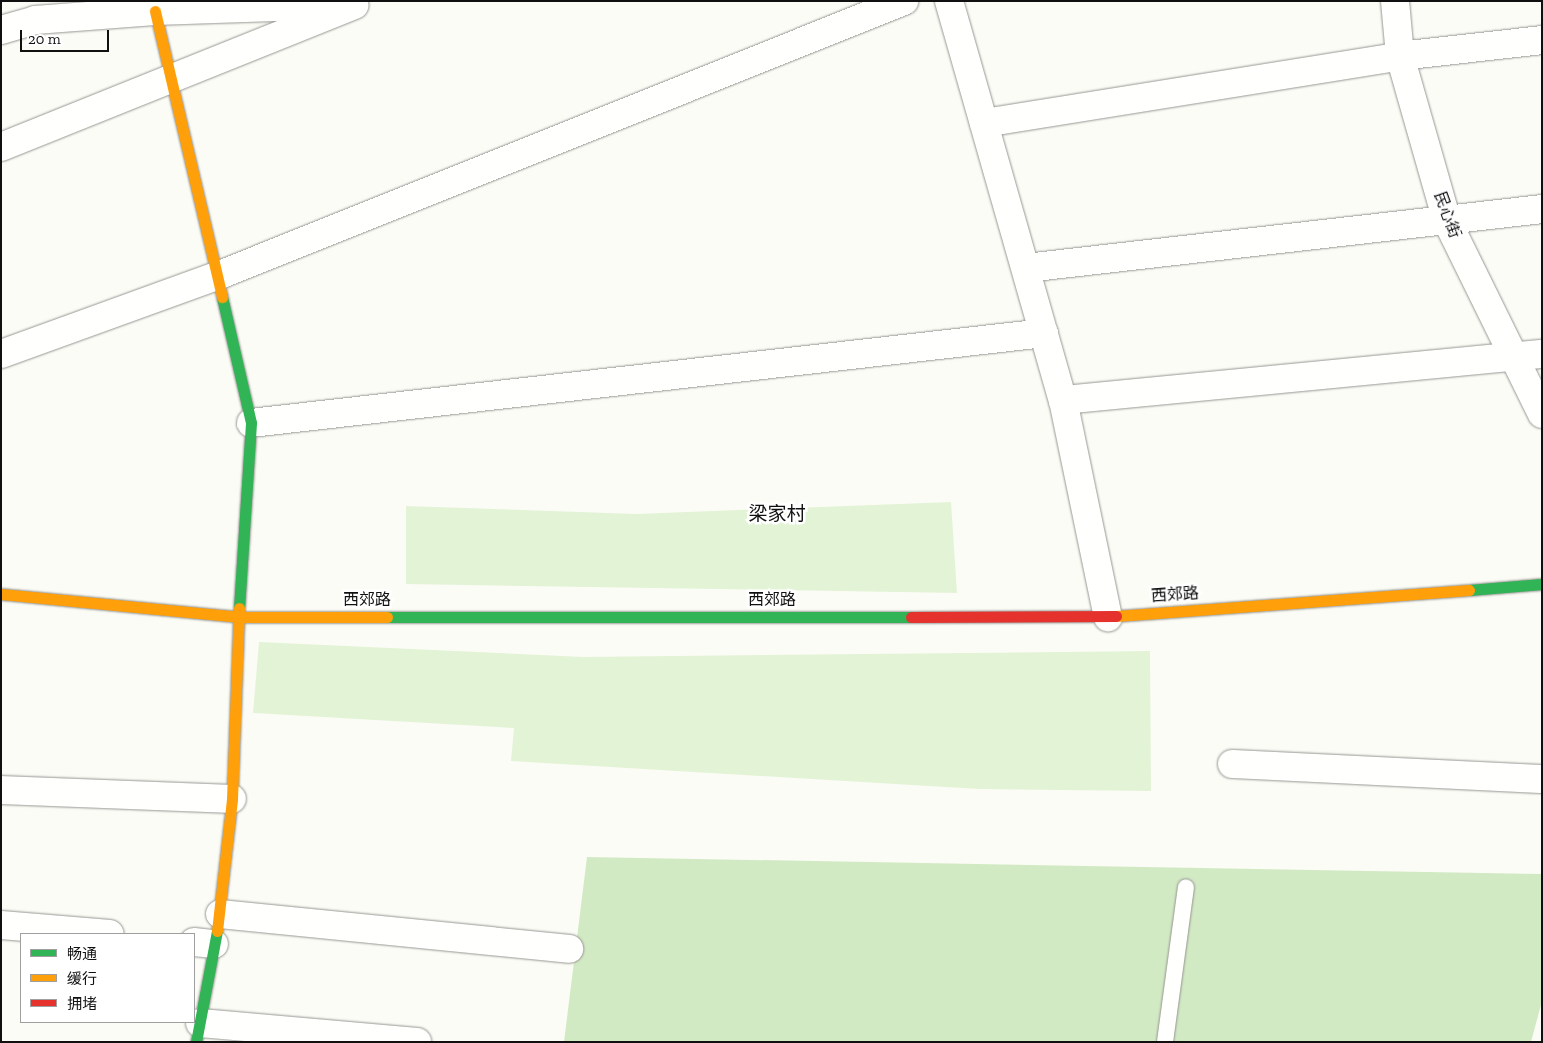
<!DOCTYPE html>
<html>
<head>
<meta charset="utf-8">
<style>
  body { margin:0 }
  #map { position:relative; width:1543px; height:1043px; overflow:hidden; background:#fcfcf6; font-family:"Zilla Slab","Noto Sans SC",serif }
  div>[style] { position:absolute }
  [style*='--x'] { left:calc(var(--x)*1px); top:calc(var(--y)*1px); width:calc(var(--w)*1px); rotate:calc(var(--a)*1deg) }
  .green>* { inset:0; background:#e3f3d6 }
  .forest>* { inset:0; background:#d2eac3 }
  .roads { filter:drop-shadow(0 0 1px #969694) drop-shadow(0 0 1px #969694) }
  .lane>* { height:16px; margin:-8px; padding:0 8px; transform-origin:8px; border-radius:8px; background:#fffffe }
  .street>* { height:28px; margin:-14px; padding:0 14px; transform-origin:14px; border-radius:14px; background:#fffffe }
  .fast>* { height:11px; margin:-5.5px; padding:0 5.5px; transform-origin:5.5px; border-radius:5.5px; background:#30b455 }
  .slow>* { height:11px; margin:-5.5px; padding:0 5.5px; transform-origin:5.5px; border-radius:5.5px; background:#ff9f0a }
  .jam>* { height:11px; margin:-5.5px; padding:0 5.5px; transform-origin:5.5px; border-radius:5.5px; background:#e5322d }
  span { translate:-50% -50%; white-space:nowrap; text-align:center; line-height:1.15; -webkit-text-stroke:5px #fff; paint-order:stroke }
  .street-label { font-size:16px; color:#101010 }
  .quarter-label { font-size:19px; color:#101010 }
  .frame { position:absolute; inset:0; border:2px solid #101010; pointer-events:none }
  .legend { position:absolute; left:20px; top:933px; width:175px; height:90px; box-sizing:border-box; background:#fff; border:1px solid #9f9f9f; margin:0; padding:6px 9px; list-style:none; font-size:15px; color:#101010 }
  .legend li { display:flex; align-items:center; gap:10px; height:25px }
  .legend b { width:25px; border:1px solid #9f9f9f }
  .scale { position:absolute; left:20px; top:30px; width:89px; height:22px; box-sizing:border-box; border:2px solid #101010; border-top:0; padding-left:6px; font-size:15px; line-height:18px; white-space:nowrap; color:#101010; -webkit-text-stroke:4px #fff; paint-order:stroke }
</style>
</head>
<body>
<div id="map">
  <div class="green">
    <i style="clip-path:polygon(951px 502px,957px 593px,406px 584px,406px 506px,636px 514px)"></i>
    <i style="clip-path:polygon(259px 642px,583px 657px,1150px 651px,1151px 791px,979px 789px,511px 761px,514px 728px,253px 713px)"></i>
  </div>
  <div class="forest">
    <i style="clip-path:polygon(587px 857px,1542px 874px,1542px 1001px,1531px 1042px,564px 1042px)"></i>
  </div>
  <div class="roads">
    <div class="lane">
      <i style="--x:1165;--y:1042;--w:156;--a:-82.3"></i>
    </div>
    <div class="street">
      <i style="--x:949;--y:1;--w:415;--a:74.1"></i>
      <i style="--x:1063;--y:400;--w:222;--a:78.3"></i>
      <i style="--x:1395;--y:1;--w:55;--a:84.8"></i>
      <i style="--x:1400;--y:56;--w:172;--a:74.1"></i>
      <i style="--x:1447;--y:221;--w:215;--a:63.8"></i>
      <i style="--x:1;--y:30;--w:35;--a:-16"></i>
      <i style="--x:35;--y:20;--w:120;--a:-4.3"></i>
      <i style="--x:155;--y:11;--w:180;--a:-1.9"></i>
      <i style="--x:984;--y:123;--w:421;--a:-9.1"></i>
      <i style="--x:1400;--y:56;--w:143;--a:-6.4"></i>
      <i style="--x:1;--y:147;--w:381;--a:-21.9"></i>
      <i style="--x:1026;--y:268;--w:519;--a:-6.52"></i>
      <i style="--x:1;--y:354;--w:235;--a:-19.9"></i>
      <i style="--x:222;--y:274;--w:735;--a:-21.82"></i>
      <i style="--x:1063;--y:400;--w:481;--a:-5.5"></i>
      <i style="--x:251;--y:423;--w:798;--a:-6.47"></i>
      <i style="--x:1232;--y:764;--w:310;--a:2.8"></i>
      <i style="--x:1;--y:790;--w:231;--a:2.2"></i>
      <i style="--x:220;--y:914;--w:351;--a:5.7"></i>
      <i style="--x:1;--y:925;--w:109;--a:4.7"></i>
      <i style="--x:194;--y:942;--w:20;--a:6"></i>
      <i style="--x:200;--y:1023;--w:218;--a:5"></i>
    </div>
    <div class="fast">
      <i style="--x:222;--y:297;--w:129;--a:77"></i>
      <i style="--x:251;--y:423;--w:185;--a:93.7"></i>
      <i style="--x:1469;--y:590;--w:73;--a:-4.7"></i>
      <i style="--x:387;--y:617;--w:524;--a:0"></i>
      <i style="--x:196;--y:1042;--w:113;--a:-79.3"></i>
    </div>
    <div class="slow">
      <i style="--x:155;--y:11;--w:294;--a:76.8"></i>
      <i style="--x:1;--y:594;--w:238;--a:5.5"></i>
      <i style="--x:238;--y:617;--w:149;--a:0"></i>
      <i style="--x:1116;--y:616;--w:354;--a:-4.2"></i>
      <i style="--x:217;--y:931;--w:133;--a:-83.5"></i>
      <i style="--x:232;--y:799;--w:191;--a:-87.9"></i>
    </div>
    <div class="jam">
      <i style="--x:911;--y:617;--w:205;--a:-0.3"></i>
    </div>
  </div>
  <div class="street-label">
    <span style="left:1447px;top:215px;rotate:70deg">民心街</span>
    <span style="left:1175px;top:595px;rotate:-4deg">西郊路</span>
    <span style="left:367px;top:600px">西郊路</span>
    <span style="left:772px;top:600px">西郊路</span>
  </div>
  <div class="quarter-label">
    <span style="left:777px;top:514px">梁家村</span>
  </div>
  <div class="frame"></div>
  <ul class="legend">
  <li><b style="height:6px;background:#30b455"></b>畅通</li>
  <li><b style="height:6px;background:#ff9f0a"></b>缓行</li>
  <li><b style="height:6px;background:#e5322d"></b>拥堵</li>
  </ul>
  <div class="scale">20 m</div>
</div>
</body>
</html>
